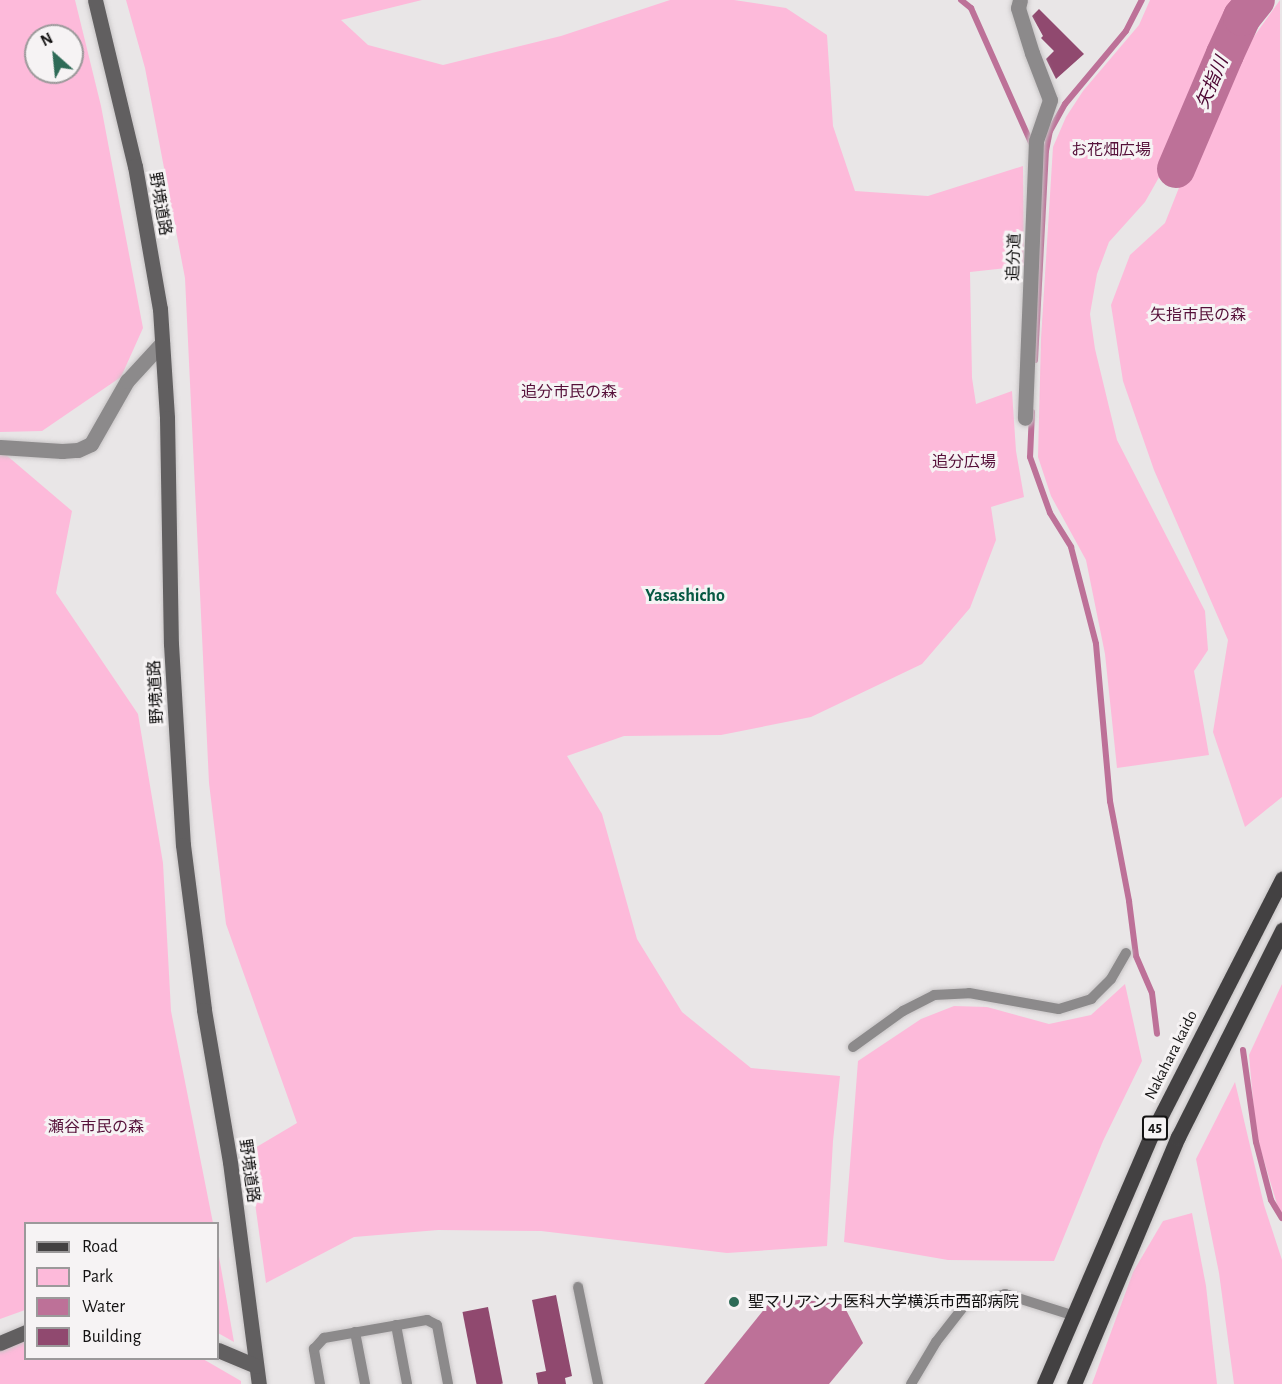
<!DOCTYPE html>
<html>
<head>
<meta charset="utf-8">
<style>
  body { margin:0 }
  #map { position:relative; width:1282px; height:1384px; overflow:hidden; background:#e9e6e7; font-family:"Alegreya Sans","Noto Sans JP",sans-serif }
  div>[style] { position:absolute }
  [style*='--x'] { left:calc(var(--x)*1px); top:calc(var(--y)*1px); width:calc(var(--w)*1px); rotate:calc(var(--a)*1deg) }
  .green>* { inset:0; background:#fdbada }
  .water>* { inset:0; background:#bd7198 }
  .stream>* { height:6px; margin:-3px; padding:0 3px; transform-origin:3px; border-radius:3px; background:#bd7198 }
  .river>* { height:38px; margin:-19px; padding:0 19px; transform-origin:19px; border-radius:19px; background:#bd7198 }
  .building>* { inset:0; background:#90496f; transform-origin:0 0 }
  .roads { filter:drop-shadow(0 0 2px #c7c4c5) drop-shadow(0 0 2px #c7c4c5) }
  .lane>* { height:10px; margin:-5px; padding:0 5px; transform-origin:5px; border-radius:5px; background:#8c8a8b }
  .street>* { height:15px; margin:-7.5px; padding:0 7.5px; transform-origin:7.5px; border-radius:7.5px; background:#8c8a8b }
  .secondary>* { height:15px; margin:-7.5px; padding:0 7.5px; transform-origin:7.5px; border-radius:7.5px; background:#615f60 }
  .primary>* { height:15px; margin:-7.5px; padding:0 7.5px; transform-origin:7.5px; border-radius:7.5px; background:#434142 }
  .dots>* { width:16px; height:16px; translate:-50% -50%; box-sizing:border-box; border:3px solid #f6f3f4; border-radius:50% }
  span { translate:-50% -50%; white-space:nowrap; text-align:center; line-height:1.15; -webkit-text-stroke:6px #f6f3f4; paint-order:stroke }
  .shield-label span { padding:2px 4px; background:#f6f3f4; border:2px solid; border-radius:4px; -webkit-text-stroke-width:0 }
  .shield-label { font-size:15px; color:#131212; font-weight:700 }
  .park-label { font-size:16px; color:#56113a }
  .street-label { font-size:16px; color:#131212 }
  .poi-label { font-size:16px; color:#131212 }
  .left { translate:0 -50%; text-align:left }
  .water-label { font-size:18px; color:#4c0632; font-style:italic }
  .neighbourhood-label { font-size:18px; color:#065842; font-weight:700 }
  .legend { position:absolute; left:24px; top:1222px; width:195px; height:138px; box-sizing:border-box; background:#f6f3f4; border:2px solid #9b999a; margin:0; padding:8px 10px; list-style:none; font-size:18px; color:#131212 }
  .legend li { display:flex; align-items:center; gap:12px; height:30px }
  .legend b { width:30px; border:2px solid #9b999a }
  .north { position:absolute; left:24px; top:24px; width:60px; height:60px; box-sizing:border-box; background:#f6f3f4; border:2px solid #9b999a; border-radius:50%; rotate:333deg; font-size:16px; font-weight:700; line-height:24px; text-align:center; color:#131212 }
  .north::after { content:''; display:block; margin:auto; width:21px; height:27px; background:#2e6b57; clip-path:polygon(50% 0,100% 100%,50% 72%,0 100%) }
</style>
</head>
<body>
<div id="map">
  <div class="green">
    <i style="clip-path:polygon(evenodd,0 0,75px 0,101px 106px,143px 328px,121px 377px,42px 431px,0 432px,0 0,36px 36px,72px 36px,72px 72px,36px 72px,36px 36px)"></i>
    <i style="clip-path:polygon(126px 0,422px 0,341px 20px,368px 45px,443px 65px,561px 36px,670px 0,734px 0,786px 8px,827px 35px,833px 126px,855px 191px,928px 196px,1023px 166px,1024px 266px,970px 272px,972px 378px,976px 404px,1012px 391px,1016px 451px,1024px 497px,991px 507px,996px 540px,970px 608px,922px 664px,811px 717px,721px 735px,624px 736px,567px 756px,602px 814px,637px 939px,682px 1012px,751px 1068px,840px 1076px,833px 1141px,827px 1246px,727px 1253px,541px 1231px,438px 1230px,354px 1237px,266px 1283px,248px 1152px,297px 1123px,226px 924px,209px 783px,185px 278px,145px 68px)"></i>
    <i style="clip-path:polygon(1150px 0,1245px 0,1225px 36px,1162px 172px,1145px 202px,1109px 242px,1097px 274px,1090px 314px,1095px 349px,1117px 440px,1205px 611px,1208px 650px,1194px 671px,1209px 755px,1117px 768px,1105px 654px,1086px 560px,1051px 496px,1038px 457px,1041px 339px,1053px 147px,1066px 117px,1083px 91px,1139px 25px)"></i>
    <i style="clip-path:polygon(1280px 0,1282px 797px,1245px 827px,1213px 732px,1228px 640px,1154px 470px,1123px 381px,1111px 305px,1130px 255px,1165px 223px,1220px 84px)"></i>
    <i style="clip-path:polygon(0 454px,5px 454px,72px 511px,56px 593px,138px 714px,163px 863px,171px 1011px,213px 1223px,26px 1224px,25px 1310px,0 1319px)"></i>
    <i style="clip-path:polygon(1125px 984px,1142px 1061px,1103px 1141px,1054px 1261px,948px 1260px,844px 1242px,858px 1061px,921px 1019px,954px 1006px,987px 1007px,1049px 1024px,1091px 1015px)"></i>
    <i style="clip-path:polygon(1282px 984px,1282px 1221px,1256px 1134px,1249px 1055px)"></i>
    <i style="clip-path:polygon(1235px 1082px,1264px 1205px,1282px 1260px,1282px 1384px,1234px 1384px,1219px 1273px,1196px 1159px)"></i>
    <i style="clip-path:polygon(1192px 1213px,1206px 1286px,1217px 1384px,1092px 1384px,1133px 1272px,1163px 1221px)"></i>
    <i style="clip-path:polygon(218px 1251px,234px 1342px,218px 1333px)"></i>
    <i style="clip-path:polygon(25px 1340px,26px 1358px,203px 1359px,241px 1381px,241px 1384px,0 1384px,0 1350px)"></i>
  </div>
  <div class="water">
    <i style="clip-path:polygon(774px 1297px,843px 1304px,863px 1343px,829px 1384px,704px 1384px)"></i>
  </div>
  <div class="stream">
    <i style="--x:961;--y:0;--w:13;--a:39"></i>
    <i style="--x:971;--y:8;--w:152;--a:66"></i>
    <i style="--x:1035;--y:360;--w:209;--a:-87"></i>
    <i style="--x:1046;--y:151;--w:20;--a:-79"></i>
    <i style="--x:1050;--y:131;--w:31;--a:-61"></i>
    <i style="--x:1065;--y:104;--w:95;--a:-50.1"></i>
    <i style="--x:1126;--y:31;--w:35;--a:-63"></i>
    <i style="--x:1032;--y:412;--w:45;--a:92.5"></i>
    <i style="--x:1030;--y:457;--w:59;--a:70.3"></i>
    <i style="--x:1050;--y:513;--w:40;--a:58"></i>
    <i style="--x:1071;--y:547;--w:100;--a:75.5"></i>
    <i style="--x:1096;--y:644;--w:158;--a:84.9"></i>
    <i style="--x:1110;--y:801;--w:102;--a:79.2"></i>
    <i style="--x:1129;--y:901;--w:55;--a:82.7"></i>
    <i style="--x:1136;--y:956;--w:40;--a:66.6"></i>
    <i style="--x:1152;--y:993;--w:41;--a:83"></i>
    <i style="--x:1243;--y:1050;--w:93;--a:82"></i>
    <i style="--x:1256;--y:1142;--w:60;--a:75.5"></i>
    <i style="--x:1271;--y:1200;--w:21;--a:59"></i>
  </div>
  <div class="river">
    <i style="--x:1176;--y:169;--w:125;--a:-66.9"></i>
    <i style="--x:1225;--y:54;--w:41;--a:-65.3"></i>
    <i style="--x:1242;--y:17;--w:22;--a:-51"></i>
  </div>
  <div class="building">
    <i style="clip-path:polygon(1039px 9px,1084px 54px,1056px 79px,1046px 59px,1054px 51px,1041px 38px,1043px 36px,1032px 16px)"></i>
    <i style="clip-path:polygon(556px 1295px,572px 1376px,565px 1378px,566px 1384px,538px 1384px,536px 1373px,546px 1371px,532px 1300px)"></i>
    <i style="left:488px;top:1307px;width:78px;height:26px;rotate:79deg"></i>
  </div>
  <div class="roads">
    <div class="lane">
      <i style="--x:853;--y:1047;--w:62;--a:-35.8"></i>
      <i style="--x:903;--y:1011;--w:35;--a:-27"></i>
      <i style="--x:934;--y:995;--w:35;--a:-3"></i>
      <i style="--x:969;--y:993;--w:91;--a:10.1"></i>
      <i style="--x:1059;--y:1009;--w:34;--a:-17"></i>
      <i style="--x:1091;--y:999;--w:28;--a:-45"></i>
      <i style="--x:1111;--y:979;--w:30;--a:-60"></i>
      <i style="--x:578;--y:1287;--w:99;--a:78.3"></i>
      <i style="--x:396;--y:1325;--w:60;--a:79.4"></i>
      <i style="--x:355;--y:1332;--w:53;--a:79.1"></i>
      <i style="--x:320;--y:1384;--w:36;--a:-100"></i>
      <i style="--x:314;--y:1349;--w:15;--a:-48"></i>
      <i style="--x:324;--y:1338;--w:105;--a:-9.9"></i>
      <i style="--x:427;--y:1320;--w:11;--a:27"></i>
      <i style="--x:437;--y:1325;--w:60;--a:79.4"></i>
      <i style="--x:911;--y:1384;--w:49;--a:-59.2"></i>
      <i style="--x:936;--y:1342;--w:46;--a:-52.1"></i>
      <i style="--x:964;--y:1306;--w:43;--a:-16.3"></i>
      <i style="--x:1005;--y:1294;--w:70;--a:17.4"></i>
    </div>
    <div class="street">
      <i style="--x:1020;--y:0;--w:8;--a:104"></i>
      <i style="--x:1018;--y:8;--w:47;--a:72.7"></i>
      <i style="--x:1032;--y:53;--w:50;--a:69"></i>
      <i style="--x:1050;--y:100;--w:43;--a:108.9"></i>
      <i style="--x:1036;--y:141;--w:277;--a:92.3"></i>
      <i style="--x:0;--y:447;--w:62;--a:3.7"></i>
      <i style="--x:62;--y:451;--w:16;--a:-4"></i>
      <i style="--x:78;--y:450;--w:14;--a:-25"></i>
      <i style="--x:91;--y:444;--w:73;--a:-60.3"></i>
      <i style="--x:127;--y:381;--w:52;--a:-47.4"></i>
    </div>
    <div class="secondary">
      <i style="--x:95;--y:0;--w:171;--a:76.5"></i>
      <i style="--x:135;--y:166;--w:145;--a:80.1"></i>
      <i style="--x:160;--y:309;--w:109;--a:86.3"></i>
      <i style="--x:167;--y:418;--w:226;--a:89"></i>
      <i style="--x:171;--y:644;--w:201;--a:86.6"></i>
      <i style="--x:183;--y:845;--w:166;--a:82.7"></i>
      <i style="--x:204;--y:1010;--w:154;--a:80.3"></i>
      <i style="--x:230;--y:1162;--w:224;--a:82.6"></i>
      <i style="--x:0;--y:1343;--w:28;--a:-23"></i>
      <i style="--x:218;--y:1350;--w:41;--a:22.8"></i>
    </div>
    <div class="primary">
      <i style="--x:1044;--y:1384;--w:271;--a:-66.7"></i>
      <i style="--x:1151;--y:1135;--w:288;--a:-62.9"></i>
      <i style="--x:1074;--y:1384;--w:268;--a:-67.2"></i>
      <i style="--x:1178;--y:1137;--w:232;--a:-63.3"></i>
    </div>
  </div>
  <div class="dots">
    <i style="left:734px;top:1302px;background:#2e6b57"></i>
  </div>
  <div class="shield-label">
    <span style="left:1155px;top:1128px">45</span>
  </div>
  <div class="park-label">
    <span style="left:1111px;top:150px">お花畑広場</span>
    <span style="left:1198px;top:315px">矢指市民の森</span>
    <span style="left:569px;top:392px">追分市民の森</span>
    <span style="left:964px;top:462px">追分広場</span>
    <span style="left:96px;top:1127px">瀬谷市民の森</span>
  </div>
  <div class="street-label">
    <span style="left:160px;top:204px;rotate:80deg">野境道路</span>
    <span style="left:1014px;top:257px;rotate:-88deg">追分道</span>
    <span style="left:156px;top:692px;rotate:-93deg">野境道路</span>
    <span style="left:1171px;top:1055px;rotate:-63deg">Nakahara kaido</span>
    <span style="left:249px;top:1171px;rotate:82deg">野境道路</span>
  </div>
  <div class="poi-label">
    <span class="left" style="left:748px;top:1302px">聖マリアンナ医科大学横浜市西部病院</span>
  </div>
  <div class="water-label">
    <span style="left:1213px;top:83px;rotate:-67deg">矢指川</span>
  </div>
  <div class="neighbourhood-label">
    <span style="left:685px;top:596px">Yasashicho</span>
  </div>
  <ul class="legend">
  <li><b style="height:8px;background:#434142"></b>Road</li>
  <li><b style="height:16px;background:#fdbada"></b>Park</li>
  <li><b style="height:16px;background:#bd7198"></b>Water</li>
  <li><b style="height:16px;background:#90496f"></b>Building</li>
  </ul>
  <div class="north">N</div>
</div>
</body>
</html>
